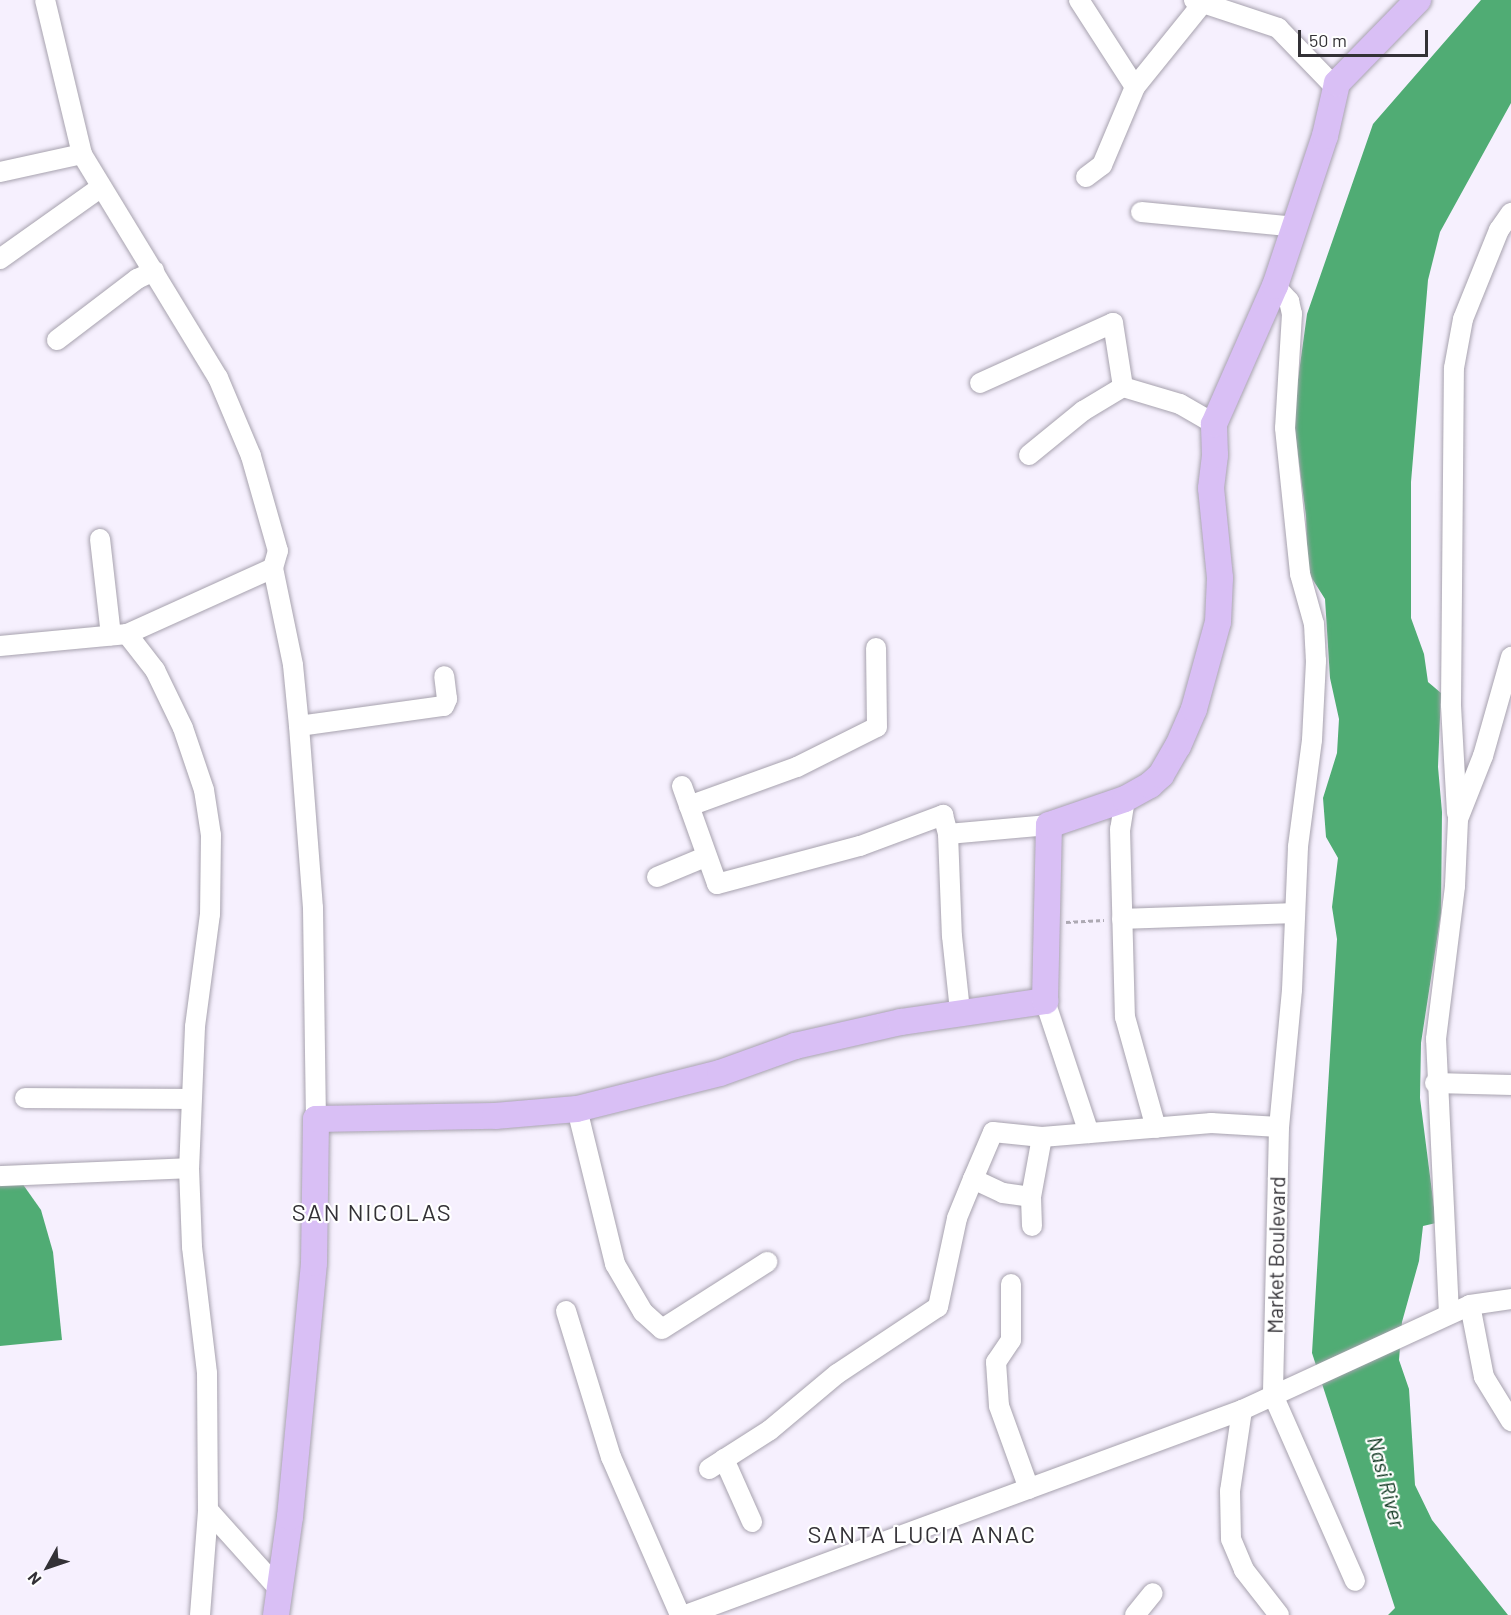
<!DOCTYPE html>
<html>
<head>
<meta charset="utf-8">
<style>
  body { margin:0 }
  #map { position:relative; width:1511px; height:1615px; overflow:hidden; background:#f6f0fe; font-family:Barlow,sans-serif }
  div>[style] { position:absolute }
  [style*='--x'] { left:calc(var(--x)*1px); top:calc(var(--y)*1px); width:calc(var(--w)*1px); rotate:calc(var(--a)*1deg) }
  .water>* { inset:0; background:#50ac74 }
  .path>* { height:3px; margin-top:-1.5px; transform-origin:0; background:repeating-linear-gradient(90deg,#ada9b3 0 4.5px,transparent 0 7.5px) }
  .roads { filter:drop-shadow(0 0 2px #a7a2ae) drop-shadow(0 0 2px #a7a2ae) }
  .minor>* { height:20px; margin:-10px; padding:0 10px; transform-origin:10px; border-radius:10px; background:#fff }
  .major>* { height:26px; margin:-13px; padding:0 13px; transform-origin:13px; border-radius:13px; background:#d9bff5 }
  span { translate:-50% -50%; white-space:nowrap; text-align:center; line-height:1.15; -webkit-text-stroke:4.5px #fff; paint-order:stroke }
  .street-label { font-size:21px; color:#333136 }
  .water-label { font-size:22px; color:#0f3720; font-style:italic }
  .quarter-label { font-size:24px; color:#333136; letter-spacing:1.5px }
  .north { position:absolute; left:18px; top:1537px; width:60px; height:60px; -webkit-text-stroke:4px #fff; paint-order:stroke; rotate:230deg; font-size:16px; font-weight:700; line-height:24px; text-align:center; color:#333136 }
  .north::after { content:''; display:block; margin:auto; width:21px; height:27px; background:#333136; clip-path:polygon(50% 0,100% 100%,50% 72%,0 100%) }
  .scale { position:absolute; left:1298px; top:30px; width:130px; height:27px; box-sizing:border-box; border:3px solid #333136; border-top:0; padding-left:8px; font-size:18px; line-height:21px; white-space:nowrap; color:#333136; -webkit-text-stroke:4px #fff; paint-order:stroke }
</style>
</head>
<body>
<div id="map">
  <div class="water">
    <i style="clip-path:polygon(1481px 0,1511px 0,1511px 103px,1440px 232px,1428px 280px,1411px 482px,1411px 618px,1424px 654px,1428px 682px,1441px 693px,1438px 767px,1442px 812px,1441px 913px,1421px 1043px,1420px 1098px,1436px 1223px,1423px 1226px,1419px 1261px,1402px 1322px,1399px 1360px,1409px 1389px,1415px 1485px,1432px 1520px,1508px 1615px,1388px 1615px,1395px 1608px,1312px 1353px,1337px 939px,1332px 907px,1338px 858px,1326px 837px,1323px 798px,1337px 753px,1339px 719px,1330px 678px,1325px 599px,1308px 572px,1306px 516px,1293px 416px,1307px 314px,1373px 124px)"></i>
    <i style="clip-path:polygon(17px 1176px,41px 1210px,53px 1252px,62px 1340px,0 1346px,0 1179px)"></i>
  </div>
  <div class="path">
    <i style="--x:1066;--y:922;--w:38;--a:-3"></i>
  </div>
  <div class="roads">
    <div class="minor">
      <i style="--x:1079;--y:0;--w:103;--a:57.2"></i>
      <i style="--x:1135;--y:87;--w:85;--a:112.9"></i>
      <i style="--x:1102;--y:165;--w:20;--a:143"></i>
      <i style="--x:1194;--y:0;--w:89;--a:18.4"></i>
      <i style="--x:1278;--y:28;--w:82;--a:46"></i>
      <i style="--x:1135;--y:87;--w:107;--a:-51.1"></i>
      <i style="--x:0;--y:172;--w:84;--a:-12.4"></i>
      <i style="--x:1141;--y:212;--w:156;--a:5.5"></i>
      <i style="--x:0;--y:259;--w:123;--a:-35.4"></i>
      <i style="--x:1275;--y:286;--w:21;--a:47"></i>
      <i style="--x:1289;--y:301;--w:13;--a:77"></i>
      <i style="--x:1292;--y:314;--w:114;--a:93.5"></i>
      <i style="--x:1285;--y:428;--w:147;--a:84.1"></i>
      <i style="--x:1300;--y:574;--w:52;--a:74.4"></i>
      <i style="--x:1314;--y:624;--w:37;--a:87"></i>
      <i style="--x:1316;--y:661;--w:79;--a:92.9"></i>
      <i style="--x:1312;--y:740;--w:108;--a:97.5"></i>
      <i style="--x:1298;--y:847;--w:143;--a:92.4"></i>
      <i style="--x:1292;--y:990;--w:138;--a:95.4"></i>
      <i style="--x:1279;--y:1127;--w:268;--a:91.3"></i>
      <i style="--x:1273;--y:1395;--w:203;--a:66.2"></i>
      <i style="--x:57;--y:340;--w:101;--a:-37.3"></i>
      <i style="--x:137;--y:279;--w:19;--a:-25"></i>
      <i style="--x:980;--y:383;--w:146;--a:-24.3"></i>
      <i style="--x:1113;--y:323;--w:65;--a:81.1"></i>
      <i style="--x:1029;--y:455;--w:70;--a:-39.2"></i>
      <i style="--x:1083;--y:411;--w:47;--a:-31"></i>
      <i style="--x:1123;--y:387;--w:59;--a:16.6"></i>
      <i style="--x:1180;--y:404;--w:39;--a:30"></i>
      <i style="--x:100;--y:539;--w:97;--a:83.5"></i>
      <i style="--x:273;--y:568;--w:99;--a:78.3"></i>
      <i style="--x:293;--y:665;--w:61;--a:84.4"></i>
      <i style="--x:299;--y:726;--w:183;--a:85.6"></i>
      <i style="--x:313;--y:908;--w:211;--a:89.2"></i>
      <i style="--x:127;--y:634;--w:46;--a:52.1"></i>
      <i style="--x:155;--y:670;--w:64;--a:64.2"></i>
      <i style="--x:183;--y:728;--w:65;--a:71.3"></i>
      <i style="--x:204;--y:790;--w:46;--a:81.2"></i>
      <i style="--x:211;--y:835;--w:79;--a:90.7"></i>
      <i style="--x:210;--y:914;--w:114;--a:97.6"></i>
      <i style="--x:195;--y:1027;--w:141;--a:92.4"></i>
      <i style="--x:189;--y:1168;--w:79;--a:87.8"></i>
      <i style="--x:192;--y:1247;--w:127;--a:83.2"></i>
      <i style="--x:207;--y:1373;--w:137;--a:89.6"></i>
      <i style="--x:208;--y:1510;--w:105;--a:48.1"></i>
      <i style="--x:0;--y:646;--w:128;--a:-5.4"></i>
      <i style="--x:127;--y:634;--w:160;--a:-24.3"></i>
      <i style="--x:273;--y:568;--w:18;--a:-74"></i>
      <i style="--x:278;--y:551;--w:99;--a:-105.9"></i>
      <i style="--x:251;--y:456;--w:85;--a:-112.9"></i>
      <i style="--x:218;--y:378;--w:262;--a:-121.3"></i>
      <i style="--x:82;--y:154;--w:158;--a:-103.5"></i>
      <i style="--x:299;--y:726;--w:146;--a:-7.9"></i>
      <i style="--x:444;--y:706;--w:8;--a:-67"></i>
      <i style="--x:447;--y:699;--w:23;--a:-97"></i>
      <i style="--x:682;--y:786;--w:104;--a:70.3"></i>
      <i style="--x:717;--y:884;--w:148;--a:-14.9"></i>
      <i style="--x:860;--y:846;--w:89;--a:-20.5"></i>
      <i style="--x:943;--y:815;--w:20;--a:75"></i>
      <i style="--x:948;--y:834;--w:101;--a:-5.1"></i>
      <i style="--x:1125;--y:799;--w:30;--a:99"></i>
      <i style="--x:1120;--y:829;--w:188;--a:88.5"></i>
      <i style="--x:1125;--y:1017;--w:115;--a:74.4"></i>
      <i style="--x:689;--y:806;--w:115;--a:-19.9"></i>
      <i style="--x:797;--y:767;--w:89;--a:-26.6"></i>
      <i style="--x:877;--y:727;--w:79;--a:-90.7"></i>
      <i style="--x:1457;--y:813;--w:109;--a:-93.2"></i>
      <i style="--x:1451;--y:704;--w:336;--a:-89.5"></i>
      <i style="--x:1454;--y:368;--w:50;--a:-79.6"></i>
      <i style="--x:1463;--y:319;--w:96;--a:-68"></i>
      <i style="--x:1499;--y:230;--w:21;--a:-55"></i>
      <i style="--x:948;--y:834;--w:102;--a:87.8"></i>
      <i style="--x:952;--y:936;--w:75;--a:83.9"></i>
      <i style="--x:657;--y:877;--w:52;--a:-22.6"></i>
      <i style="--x:1122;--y:919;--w:172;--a:-2"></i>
      <i style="--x:1045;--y:1001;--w:139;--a:71.6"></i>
      <i style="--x:1435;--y:1083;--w:76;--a:1.5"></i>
      <i style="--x:25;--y:1098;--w:165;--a:0.3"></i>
      <i style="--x:577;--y:1109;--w:160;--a:76.2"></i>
      <i style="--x:615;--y:1264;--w:56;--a:59.7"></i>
      <i style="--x:643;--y:1312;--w:25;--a:42"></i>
      <i style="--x:662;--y:1329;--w:125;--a:-32.5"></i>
      <i style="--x:0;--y:1176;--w:189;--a:-2.4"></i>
      <i style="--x:973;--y:1179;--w:51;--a:-66.9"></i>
      <i style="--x:993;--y:1132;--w:49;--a:5.8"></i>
      <i style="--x:1032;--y:1226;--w:29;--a:-92"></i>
      <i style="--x:1031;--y:1197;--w:61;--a:-79.6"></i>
      <i style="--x:1042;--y:1137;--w:170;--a:-4.7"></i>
      <i style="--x:1211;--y:1123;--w:68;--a:3.4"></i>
      <i style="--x:1011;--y:1284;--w:56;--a:90"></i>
      <i style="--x:1011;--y:1340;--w:27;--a:124"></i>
      <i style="--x:996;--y:1362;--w:44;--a:86.1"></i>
      <i style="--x:999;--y:1406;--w:88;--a:70.1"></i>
      <i style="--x:1470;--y:1305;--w:73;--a:79"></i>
      <i style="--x:1484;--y:1377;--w:52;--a:58.5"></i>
      <i style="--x:566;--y:1311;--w:153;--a:72.9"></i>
      <i style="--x:611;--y:1457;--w:172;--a:66.4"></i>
      <i style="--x:1449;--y:1314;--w:275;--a:-92.7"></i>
      <i style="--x:1436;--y:1039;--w:154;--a:-82.9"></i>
      <i style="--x:1455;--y:886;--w:67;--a:-87.4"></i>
      <i style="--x:1458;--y:819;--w:68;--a:-68.4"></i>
      <i style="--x:1483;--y:756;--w:103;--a:-74.2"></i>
      <i style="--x:1242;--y:1410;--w:82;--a:98.4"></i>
      <i style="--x:1230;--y:1491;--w:48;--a:88.8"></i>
      <i style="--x:1231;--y:1539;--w:34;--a:67"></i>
      <i style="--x:1244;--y:1570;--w:57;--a:52.1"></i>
      <i style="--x:724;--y:1459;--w:69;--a:66"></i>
      <i style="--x:709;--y:1469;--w:72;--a:-32.6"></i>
      <i style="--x:770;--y:1430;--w:87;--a:-39.9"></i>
      <i style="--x:837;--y:1374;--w:121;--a:-33.6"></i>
      <i style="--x:938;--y:1307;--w:91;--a:-77.9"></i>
      <i style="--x:957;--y:1218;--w:42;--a:-67.7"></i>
      <i style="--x:973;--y:1179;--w:33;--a:25"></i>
      <i style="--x:1003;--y:1193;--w:28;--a:8"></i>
      <i style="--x:200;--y:1615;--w:105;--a:-85.6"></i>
      <i style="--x:686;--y:1615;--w:593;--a:-20.24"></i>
      <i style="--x:1242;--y:1410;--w:251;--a:-24.7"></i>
      <i style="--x:1470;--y:1305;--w:41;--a:-8.3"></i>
      <i style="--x:1135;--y:1615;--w:28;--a:-51"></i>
    </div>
    <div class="major">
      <i style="--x:276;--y:1615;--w:99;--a:-81.9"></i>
      <i style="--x:290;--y:1517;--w:255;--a:-84.6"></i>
      <i style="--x:314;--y:1263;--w:144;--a:-89.2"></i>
      <i style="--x:316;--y:1119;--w:179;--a:-1"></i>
      <i style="--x:495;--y:1116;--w:82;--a:-4.9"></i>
      <i style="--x:577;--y:1109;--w:147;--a:-14.1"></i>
      <i style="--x:720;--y:1073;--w:80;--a:-19.8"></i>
      <i style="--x:795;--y:1046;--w:109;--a:-12.8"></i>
      <i style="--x:901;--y:1022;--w:146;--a:-8.3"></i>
      <i style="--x:1045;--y:1001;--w:176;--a:-88.7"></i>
      <i style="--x:1049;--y:825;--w:80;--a:-18.9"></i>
      <i style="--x:1125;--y:799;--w:29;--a:-29"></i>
      <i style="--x:1150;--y:785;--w:15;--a:-42"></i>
      <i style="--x:1161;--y:775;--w:34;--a:-60"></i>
      <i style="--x:1178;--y:746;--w:40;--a:-66.6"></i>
      <i style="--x:1194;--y:709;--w:90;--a:-74.6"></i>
      <i style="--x:1218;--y:622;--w:44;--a:-87.4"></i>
      <i style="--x:1220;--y:578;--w:90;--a:-95.7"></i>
      <i style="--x:1211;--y:488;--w:33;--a:-83"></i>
      <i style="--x:1215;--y:455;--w:31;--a:-92"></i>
      <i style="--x:1214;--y:424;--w:151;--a:-66.2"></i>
      <i style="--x:1275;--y:286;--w:158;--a:-71.6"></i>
      <i style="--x:1325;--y:136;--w:54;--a:-77.2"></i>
      <i style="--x:1337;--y:83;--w:116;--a:-45.7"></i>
    </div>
  </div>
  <div class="street-label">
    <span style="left:1276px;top:1255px;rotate:-89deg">Market Boulevard</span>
  </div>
  <div class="water-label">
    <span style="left:1387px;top:1482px;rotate:75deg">Nasi River</span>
  </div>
  <div class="quarter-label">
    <span style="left:372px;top:1212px">SAN NICOLAS</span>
    <span style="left:922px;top:1534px">SANTA LUCIA ANAC</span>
  </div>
  <div class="north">N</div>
  <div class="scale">50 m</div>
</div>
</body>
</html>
